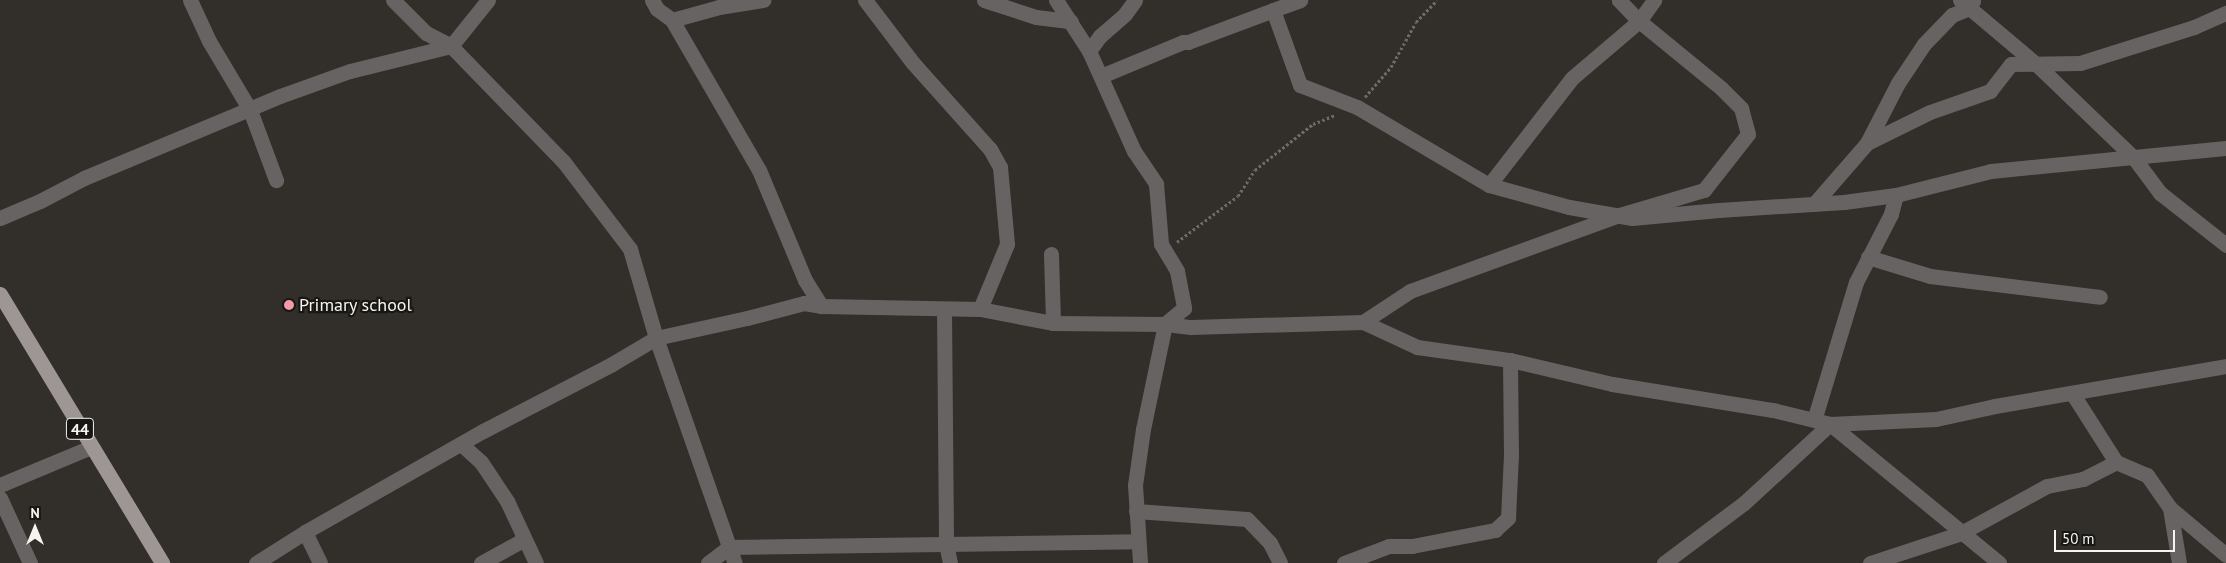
<!DOCTYPE html>
<html>
<head>
<meta charset="utf-8">
<style>
  body { margin:0 }
  #map { position:relative; width:2226px; height:563px; overflow:hidden; background:#322e29; font-family:"PT Sans",sans-serif }
  div>[style] { position:absolute }
  [style*='--x'] { left:calc(var(--x)*1px); top:calc(var(--y)*1px); width:calc(var(--w)*1px); rotate:calc(var(--a)*1deg) }
  .path>* { height:3px; margin-top:-1.5px; transform-origin:0; background:repeating-linear-gradient(90deg,#6e6a66 0 2.5px,transparent 0 5px) }
  .minor>* { height:15px; margin:-7.5px; padding:0 7.5px; transform-origin:7.5px; border-radius:7.5px; background:#676362 }
  .major>* { height:15px; margin:-7.5px; padding:0 7.5px; transform-origin:7.5px; border-radius:7.5px; background:#9d9694 }
  .dots>* { width:14px; height:14px; translate:-50% -50%; box-sizing:border-box; border:2px solid #181714; border-radius:50% }
  span { translate:-50% -50%; white-space:nowrap; text-align:center; line-height:1.15; -webkit-text-stroke:4.5px #181714; paint-order:stroke }
  .shield-label span { padding:1px 4px; background:#181714; border:1px solid; border-radius:4px; -webkit-text-stroke-width:0 }
  .shield-label { font-size:16px; color:#f6f4f1; font-weight:700 }
  .poi-label { font-size:18px; color:#f6f4f1 }
  .left { translate:0 -50%; text-align:left }
  .north { position:absolute; left:10px; top:503px; width:50px; height:50px; -webkit-text-stroke:4px #181714; paint-order:stroke; rotate:0deg; font-size:14px; font-weight:700; line-height:20px; text-align:center; color:#f6f4f1 }
  .north::after { content:''; display:block; margin:auto; width:18px; height:22px; background:#f6f4f1; clip-path:polygon(50% 0,100% 100%,50% 72%,0 100%) }
  .scale { position:absolute; left:2054px; top:530px; width:121px; height:22px; box-sizing:border-box; border:2px solid #f6f4f1; border-top:0; padding-left:6px; font-size:15px; line-height:18px; white-space:nowrap; color:#f6f4f1; -webkit-text-stroke:4px #181714; paint-order:stroke }
</style>
</head>
<body>
<div id="map">
  <div class="path">
    <i style="--x:1365;--y:97;--w:40;--a:-49"></i>
    <i style="--x:1391;--y:67;--w:51;--a:-60.9"></i>
    <i style="--x:1416;--y:22;--w:30;--a:-46"></i>
    <i style="--x:1177;--y:242;--w:76;--a:-37"></i>
    <i style="--x:1238;--y:196;--w:31;--a:-57"></i>
    <i style="--x:1255;--y:170;--w:74;--a:-38.4"></i>
    <i style="--x:1313;--y:124;--w:24;--a:-22"></i>
  </div>
  <div class="minor">
    <i style="--x:190;--y:0;--w:45;--a:65.1"></i>
    <i style="--x:209;--y:41;--w:80;--a:59.3"></i>
    <i style="--x:250;--y:110;--w:75;--a:69.6"></i>
    <i style="--x:393;--y:0;--w:47;--a:45"></i>
    <i style="--x:426;--y:33;--w:28;--a:27"></i>
    <i style="--x:451;--y:46;--w:161;--a:45.8"></i>
    <i style="--x:563;--y:161;--w:111;--a:52.7"></i>
    <i style="--x:630;--y:249;--w:93;--a:73.7"></i>
    <i style="--x:656;--y:338;--w:238;--a:70.7"></i>
    <i style="--x:652;--y:0;--w:10;--a:61"></i>
    <i style="--x:657;--y:9;--w:19;--a:36"></i>
    <i style="--x:672;--y:20;--w:49;--a:-15.5"></i>
    <i style="--x:719;--y:7;--w:45;--a:-9"></i>
    <i style="--x:865;--y:0;--w:79;--a:52.7"></i>
    <i style="--x:913;--y:63;--w:115;--a:48.2"></i>
    <i style="--x:990;--y:149;--w:21;--a:61"></i>
    <i style="--x:1000;--y:167;--w:77;--a:84.8"></i>
    <i style="--x:1007;--y:244;--w:70;--a:112.6"></i>
    <i style="--x:984;--y:0;--w:55;--a:18.1"></i>
    <i style="--x:1036;--y:17;--w:35;--a:7"></i>
    <i style="--x:1056;--y:0;--w:61;--a:57.1"></i>
    <i style="--x:1089;--y:51;--w:110;--a:65.8"></i>
    <i style="--x:1134;--y:151;--w:40;--a:56"></i>
    <i style="--x:1156;--y:184;--w:60;--a:85.2"></i>
    <i style="--x:1161;--y:244;--w:31;--a:59"></i>
    <i style="--x:1177;--y:271;--w:38;--a:79"></i>
    <i style="--x:1184;--y:308;--w:25;--a:140"></i>
    <i style="--x:1165;--y:324;--w:107;--a:101.8"></i>
    <i style="--x:1143;--y:429;--w:57;--a:98.1"></i>
    <i style="--x:1135;--y:485;--w:78;--a:86.3"></i>
    <i style="--x:1960;--y:0;--w:99;--a:40.1"></i>
    <i style="--x:2036;--y:64;--w:136;--a:43.8"></i>
    <i style="--x:2134;--y:158;--w:44;--a:53.4"></i>
    <i style="--x:2160;--y:193;--w:84;--a:38.2"></i>
    <i style="--x:1273;--y:10;--w:29;--a:-20"></i>
    <i style="--x:672;--y:20;--w:173;--a:59.9"></i>
    <i style="--x:759;--y:170;--w:119;--a:67.3"></i>
    <i style="--x:805;--y:280;--w:31;--a:58"></i>
    <i style="--x:1089;--y:51;--w:19;--a:-54"></i>
    <i style="--x:1100;--y:36;--w:33;--a:-41"></i>
    <i style="--x:1125;--y:14;--w:17;--a:-54"></i>
    <i style="--x:1101;--y:76;--w:89;--a:-22.5"></i>
    <i style="--x:1183;--y:42;--w:5;--a:0"></i>
    <i style="--x:1188;--y:42;--w:91;--a:-20.6"></i>
    <i style="--x:1273;--y:10;--w:80;--a:70.2"></i>
    <i style="--x:1300;--y:85;--w:61;--a:21.1"></i>
    <i style="--x:1357;--y:107;--w:153;--a:30.6"></i>
    <i style="--x:1489;--y:185;--w:83;--a:15.4"></i>
    <i style="--x:1569;--y:207;--w:64;--a:9.9"></i>
    <i style="--x:1632;--y:218;--w:87;--a:-5.3"></i>
    <i style="--x:1719;--y:210;--w:125;--a:-3.7"></i>
    <i style="--x:1844;--y:202;--w:52;--a:-7.7"></i>
    <i style="--x:1896;--y:195;--w:20;--a:105"></i>
    <i style="--x:1891;--y:214;--w:76;--a:117.2"></i>
    <i style="--x:1856;--y:282;--w:144;--a:106.9"></i>
    <i style="--x:1867;--y:143;--w:70;--a:-26.2"></i>
    <i style="--x:1930;--y:112;--w:64;--a:-19.3"></i>
    <i style="--x:1990;--y:91;--w:34;--a:-52"></i>
    <i style="--x:2011;--y:64;--w:69;--a:-0.8"></i>
    <i style="--x:2080;--y:63;--w:120;--a:-17.5"></i>
    <i style="--x:2194;--y:27;--w:35;--a:-24"></i>
    <i style="--x:1489;--y:185;--w:135;--a:-52.2"></i>
    <i style="--x:1572;--y:78;--w:88;--a:-40.4"></i>
    <i style="--x:1639;--y:21;--w:26;--a:-54"></i>
    <i style="--x:1896;--y:195;--w:98;--a:-14.2"></i>
    <i style="--x:1991;--y:171;--w:236;--a:-5.6"></i>
    <i style="--x:1814;--y:204;--w:81;--a:-49"></i>
    <i style="--x:1867;--y:143;--w:68;--a:-62.7"></i>
    <i style="--x:1898;--y:83;--w:47;--a:-56.3"></i>
    <i style="--x:1924;--y:44;--w:40;--a:-46"></i>
    <i style="--x:1952;--y:15;--w:18;--a:-22"></i>
    <i style="--x:1969;--y:8;--w:8;--a:-60"></i>
    <i style="--x:0;--y:218;--w:43;--a:-23"></i>
    <i style="--x:40;--y:201;--w:50;--a:-27.6"></i>
    <i style="--x:84;--y:178;--w:212;--a:-22.7"></i>
    <i style="--x:280;--y:96;--w:74;--a:-19.7"></i>
    <i style="--x:350;--y:71;--w:104;--a:-13.9"></i>
    <i style="--x:451;--y:46;--w:59;--a:-51.2"></i>
    <i style="--x:1051;--y:254;--w:69;--a:88.3"></i>
    <i style="--x:1868;--y:257;--w:65;--a:17"></i>
    <i style="--x:1930;--y:276;--w:171;--a:7"></i>
    <i style="--x:944;--y:309;--w:235;--a:89.5"></i>
    <i style="--x:946;--y:544;--w:19;--a:78"></i>
    <i style="--x:1363;--y:322;--w:56;--a:-33.4"></i>
    <i style="--x:1410;--y:291;--w:219;--a:-20"></i>
    <i style="--x:1616;--y:216;--w:92;--a:-16.5"></i>
    <i style="--x:1704;--y:190;--w:71;--a:-51.8"></i>
    <i style="--x:1748;--y:134;--w:27;--a:-105"></i>
    <i style="--x:1741;--y:108;--w:28;--a:-135"></i>
    <i style="--x:1721;--y:88;--w:106;--a:-140.7"></i>
    <i style="--x:1639;--y:21;--w:29;--a:-134"></i>
    <i style="--x:461;--y:444;--w:27;--a:42"></i>
    <i style="--x:481;--y:462;--w:47;--a:56.3"></i>
    <i style="--x:507;--y:501;--w:68;--a:64.9"></i>
    <i style="--x:2116;--y:462;--w:34;--a:23"></i>
    <i style="--x:2147;--y:475;--w:40;--a:55.1"></i>
    <i style="--x:2170;--y:508;--w:56;--a:80.7"></i>
    <i style="--x:0;--y:485;--w:99;--a:-22.7"></i>
    <i style="--x:0;--y:498;--w:72;--a:65.2"></i>
    <i style="--x:2170;--y:508;--w:73;--a:40"></i>
    <i style="--x:1136;--y:511;--w:111;--a:4.1"></i>
    <i style="--x:1247;--y:519;--w:33;--a:46"></i>
    <i style="--x:1270;--y:543;--w:22;--a:63"></i>
    <i style="--x:305;--y:532;--w:34;--a:64"></i>
    <i style="--x:256;--y:563;--w:58;--a:-32.3"></i>
    <i style="--x:305;--y:532;--w:205;--a:-29.6"></i>
    <i style="--x:483;--y:431;--w:145;--a:-27.4"></i>
    <i style="--x:612;--y:364;--w:51;--a:-30.6"></i>
    <i style="--x:656;--y:338;--w:93;--a:-12.4"></i>
    <i style="--x:747;--y:318;--w:59;--a:-14.7"></i>
    <i style="--x:804;--y:303;--w:17;--a:10"></i>
    <i style="--x:821;--y:306;--w:159;--a:1.1"></i>
    <i style="--x:980;--y:309;--w:74;--a:10.9"></i>
    <i style="--x:1053;--y:323;--w:112;--a:0.5"></i>
    <i style="--x:1165;--y:324;--w:26;--a:7"></i>
    <i style="--x:1191;--y:327;--w:172;--a:-1.7"></i>
    <i style="--x:1363;--y:322;--w:60;--a:24.8"></i>
    <i style="--x:1417;--y:347;--w:94;--a:8"></i>
    <i style="--x:1510;--y:360;--w:105;--a:13.2"></i>
    <i style="--x:1612;--y:384;--w:163;--a:9.2"></i>
    <i style="--x:1773;--y:410;--w:59;--a:13.8"></i>
    <i style="--x:1830;--y:424;--w:106;--a:-2.7"></i>
    <i style="--x:1936;--y:419;--w:60;--a:-12.4"></i>
    <i style="--x:1995;--y:406;--w:234;--a:-9.8"></i>
    <i style="--x:481;--y:563;--w:48;--a:-28.7"></i>
    <i style="--x:708;--y:563;--w:26;--a:-37"></i>
    <i style="--x:729;--y:547;--w:409;--a:-0.8"></i>
    <i style="--x:1344;--y:563;--w:48;--a:-20.7"></i>
    <i style="--x:1389;--y:546;--w:23;--a:0"></i>
    <i style="--x:1412;--y:546;--w:85;--a:-10.9"></i>
    <i style="--x:1495;--y:530;--w:18;--a:-43"></i>
    <i style="--x:1508;--y:518;--w:63;--a:-87.3"></i>
    <i style="--x:1511;--y:455;--w:95;--a:-90.6"></i>
    <i style="--x:1664;--y:563;--w:100;--a:-36.9"></i>
    <i style="--x:1744;--y:503;--w:117;--a:-42.6"></i>
    <i style="--x:1830;--y:424;--w:219;--a:39.4"></i>
    <i style="--x:1870;--y:563;--w:96;--a:-18.2"></i>
    <i style="--x:1961;--y:533;--w:98;--a:-28.7"></i>
    <i style="--x:2047;--y:486;--w:37;--a:-11"></i>
    <i style="--x:2083;--y:479;--w:37;--a:-27"></i>
    <i style="--x:2116;--y:462;--w:82;--a:-122.5"></i>
  </div>
  <div class="major">
    <i style="--x:0;--y:294;--w:314;--a:58.9"></i>
  </div>
  <div class="dots">
    <i style="left:289px;top:305px;background:#f39aa7"></i>
  </div>
  <div class="shield-label">
    <span style="left:80px;top:429px">44</span>
  </div>
  <div class="poi-label">
    <span class="left" style="left:299px;top:305px">Primary school</span>
  </div>
  <div class="north">N</div>
  <div class="scale">50 m</div>
</div>
</body>
</html>
